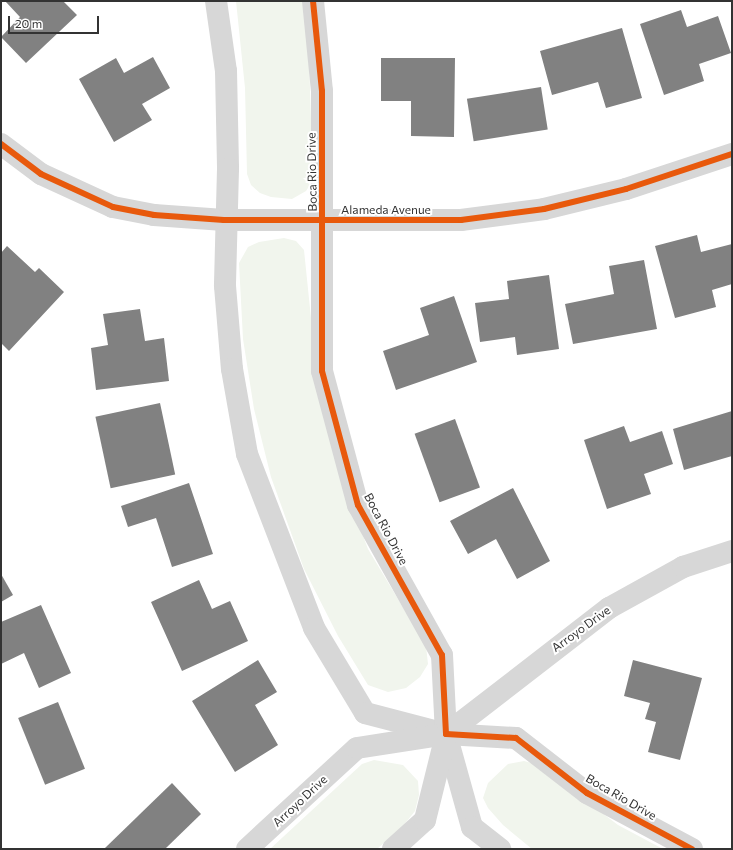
<!DOCTYPE html>
<html>
<head>
<meta charset="utf-8">
<style>
  body { margin:0 }
  #map { position:relative; width:733px; height:850px; overflow:hidden; background:#fff; font-family:Commissioner,sans-serif }
  div>[style] { position:absolute }
  [style*='--x'] { left:calc(var(--x)*1px); top:calc(var(--y)*1px); width:calc(var(--w)*1px); rotate:calc(var(--a)*1deg) }
  .green>* { inset:0; background:#f1f5ed }
  .building>* { inset:0; background:#818181; transform-origin:0 0 }
  .street>* { height:22px; margin:-11px; padding:0 11px; transform-origin:11px; border-radius:11px; background:#d7d7d7 }
  .cycleway>* { height:6px; margin:-3px; padding:0 3px; transform-origin:3px; border-radius:3px; background:#e8590c }
  span { translate:-50% -50%; white-space:nowrap; text-align:center; line-height:1.15; -webkit-text-stroke:4px #fff; paint-order:stroke }
  .street-label { font-size:12px; color:#333 }
  .frame { position:absolute; inset:0; border:2px solid #333; pointer-events:none }
  .scale { position:absolute; left:8px; top:16px; width:91px; height:18px; box-sizing:border-box; border:2px solid #333; border-top:0; padding-left:5px; font-size:12px; line-height:14px; white-space:nowrap; color:#333; -webkit-text-stroke:3px #fff; paint-order:stroke }
</style>
</head>
<body>
<div id="map">
  <div class="green">
    <i style="clip-path:polygon(236px 1px,303px 1px,308px 28px,313px 180px,306px 191px,292px 199px,271px 197px,260px 193px,251px 185px,247px 174px,245px 88px)"></i>
    <i style="clip-path:polygon(284px 238px,296px 241px,304px 250px,318px 386px,338px 470px,368px 549px,426px 646px,428px 664px,420px 677px,406px 688px,388px 692px,368px 685px,338px 636px,304px 569px,271px 477px,254px 409px,243px 339px,239px 263px,248px 247px,259px 242px)"></i>
    <i style="clip-path:polygon(374px 760px,403px 765px,418px 781px,419px 795px,415px 811px,403px 826px,377px 849px,270px 849px,362px 764px)"></i>
    <i style="clip-path:polygon(524px 761px,539px 765px,618px 825px,663px 849px,532px 849px,503px 825px,488px 808px,483px 798px,488px 783px,508px 764px)"></i>
  </div>
  <div class="building">
    <i style="clip-path:polygon(5px 1px,63px 1px,77px 15px,26px 63px,1px 37px,20px 17px)"></i>
    <i style="clip-path:polygon(681px 10px,687px 27px,718px 16px,731px 53px,699px 64px,704px 81px,664px 95px,640px 24px)"></i>
    <i style="clip-path:polygon(622px 28px,642px 98px,606px 108px,598px 82px,552px 95px,540px 51px)"></i>
    <i style="clip-path:polygon(153px 57px,170px 88px,142px 104px,152px 120px,114px 142px,79px 79px,116px 58px,124px 73px)"></i>
    <i style="clip-path:polygon(381px 58px,455px 58px,454px 137px,411px 136px,411px 101px,381px 101px)"></i>
    <i style="left:541px;top:87px;width:43px;height:75px;rotate:81deg"></i>
    <i style="clip-path:polygon(697px 235px,701px 252px,732px 244px,732px 284px,712px 290px,716px 307px,675px 318px,655px 246px)"></i>
    <i style="clip-path:polygon(7px 246px,35px 272px,39px 268px,64px 292px,9px 351px,1px 343px,1px 253px)"></i>
    <i style="clip-path:polygon(644px 260px,657px 329px,573px 344px,565px 304px,614px 294px,609px 266px)"></i>
    <i style="clip-path:polygon(549px 275px,559px 349px,517px 355px,515px 337px,480px 342px,475px 303px,509px 299px,507px 281px)"></i>
    <i style="clip-path:polygon(454px 296px,477px 362px,396px 390px,383px 351px,429px 335px,420px 308px)"></i>
    <i style="clip-path:polygon(140px 309px,145px 341px,164px 338px,169px 381px,96px 390px,91px 348px,108px 345px,103px 314px)"></i>
    <i style="left:160px;top:403px;width:73px;height:66px;rotate:78deg"></i>
    <i style="clip-path:polygon(732px 411px,732px 456px,684px 470px,673px 429px)"></i>
    <i style="left:455px;top:419px;width:73px;height:43px;rotate:70deg"></i>
    <i style="clip-path:polygon(624px 426px,630px 442px,662px 431px,673px 464px,644px 474px,651px 494px,607px 509px,584px 440px)"></i>
    <i style="clip-path:polygon(189px 483px,213px 554px,172px 567px,156px 518px,128px 527px,121px 506px)"></i>
    <i style="clip-path:polygon(513px 488px,550px 561px,517px 579px,496px 539px,468px 554px,450px 521px)"></i>
    <i style="clip-path:polygon(1px 574px,13px 595px,1px 602px)"></i>
    <i style="clip-path:polygon(199px 580px,212px 609px,230px 601px,248px 641px,182px 671px,151px 602px)"></i>
    <i style="clip-path:polygon(41px 605px,71px 673px,39px 688px,24px 653px,1px 664px,1px 622px)"></i>
    <i style="clip-path:polygon(258px 660px,277px 692px,255px 705px,278px 745px,235px 772px,192px 701px)"></i>
    <i style="clip-path:polygon(633px 660px,702px 678px,680px 760px,648px 752px,656px 722px,645px 719px,650px 703px,624px 696px)"></i>
    <i style="left:58px;top:702px;width:72px;height:43px;rotate:68deg"></i>
    <i style="clip-path:polygon(172px 783px,201px 814px,165px 849px,104px 849px)"></i>
  </div>
  <div class="street">
    <i style="--x:216;--y:1;--w:71;--a:81.9"></i>
    <i style="--x:226;--y:71;--w:98;--a:88.8"></i>
    <i style="--x:228;--y:169;--w:117;--a:91.5"></i>
    <i style="--x:225;--y:286;--w:83;--a:85.2"></i>
    <i style="--x:232;--y:369;--w:86;--a:80"></i>
    <i style="--x:247;--y:454;--w:186;--a:68.9"></i>
    <i style="--x:314;--y:628;--w:99;--a:59"></i>
    <i style="--x:365;--y:713;--w:84;--a:14.5"></i>
    <i style="--x:313;--y:1;--w:90;--a:84.3"></i>
    <i style="--x:322;--y:91;--w:280;--a:90"></i>
    <i style="--x:322;--y:371;--w:139;--a:75"></i>
    <i style="--x:358;--y:505;--w:172;--a:60.8"></i>
    <i style="--x:442;--y:655;--w:79;--a:87.1"></i>
    <i style="--x:446;--y:734;--w:70;--a:3.3"></i>
    <i style="--x:516;--y:738;--w:90;--a:37.8"></i>
    <i style="--x:587;--y:793;--w:119;--a:28.1"></i>
    <i style="--x:1;--y:144;--w:50;--a:36.9"></i>
    <i style="--x:41;--y:174;--w:79;--a:24.6"></i>
    <i style="--x:113;--y:207;--w:42;--a:11"></i>
    <i style="--x:154;--y:215;--w:70;--a:4.1"></i>
    <i style="--x:224;--y:220;--w:237;--a:0"></i>
    <i style="--x:461;--y:220;--w:84;--a:-7.5"></i>
    <i style="--x:544;--y:209;--w:84;--a:-13.7"></i>
    <i style="--x:626;--y:189;--w:112;--a:-18.3"></i>
    <i style="--x:446;--y:734;--w:97;--a:74.4"></i>
    <i style="--x:472;--y:827;--w:36;--a:38"></i>
    <i style="--x:247;--y:849;--w:149;--a:-42.6"></i>
    <i style="--x:357;--y:748;--w:90;--a:-8.9"></i>
    <i style="--x:446;--y:734;--w:206;--a:-37.7"></i>
    <i style="--x:609;--y:608;--w:85;--a:-29"></i>
    <i style="--x:683;--y:567;--w:52;--a:-18.1"></i>
    <i style="--x:393;--y:849;--w:43;--a:-42.2"></i>
    <i style="--x:425;--y:820;--w:88;--a:-76.1"></i>
  </div>
  <div class="cycleway">
    <i style="--x:313;--y:1;--w:90;--a:84.3"></i>
    <i style="--x:322;--y:91;--w:280;--a:90"></i>
    <i style="--x:322;--y:371;--w:139;--a:75"></i>
    <i style="--x:358;--y:505;--w:172;--a:60.8"></i>
    <i style="--x:442;--y:655;--w:79;--a:87.1"></i>
    <i style="--x:446;--y:734;--w:70;--a:3.3"></i>
    <i style="--x:516;--y:738;--w:90;--a:37.8"></i>
    <i style="--x:587;--y:793;--w:119;--a:28.1"></i>
    <i style="--x:1;--y:144;--w:50;--a:36.9"></i>
    <i style="--x:41;--y:174;--w:79;--a:24.6"></i>
    <i style="--x:113;--y:207;--w:42;--a:11"></i>
    <i style="--x:154;--y:215;--w:70;--a:4.1"></i>
    <i style="--x:224;--y:220;--w:237;--a:0"></i>
    <i style="--x:461;--y:220;--w:84;--a:-7.5"></i>
    <i style="--x:544;--y:209;--w:84;--a:-13.7"></i>
    <i style="--x:626;--y:189;--w:112;--a:-18.3"></i>
  </div>
  <div class="street-label">
    <span style="left:312px;top:172px;rotate:-91deg">Boca Rio Drive</span>
    <span style="left:386px;top:210px">Alameda Avenue</span>
    <span style="left:386px;top:529px;rotate:62deg">Boca Rio Drive</span>
    <span style="left:581px;top:629px;rotate:-36deg">Arroyo Drive</span>
    <span style="left:621px;top:797px;rotate:30deg">Boca Rio Drive</span>
    <span style="left:300px;top:801px;rotate:-43deg">Arroyo Drive</span>
  </div>
  <div class="frame"></div>
  <div class="scale">20 m</div>
</div>
</body>
</html>
